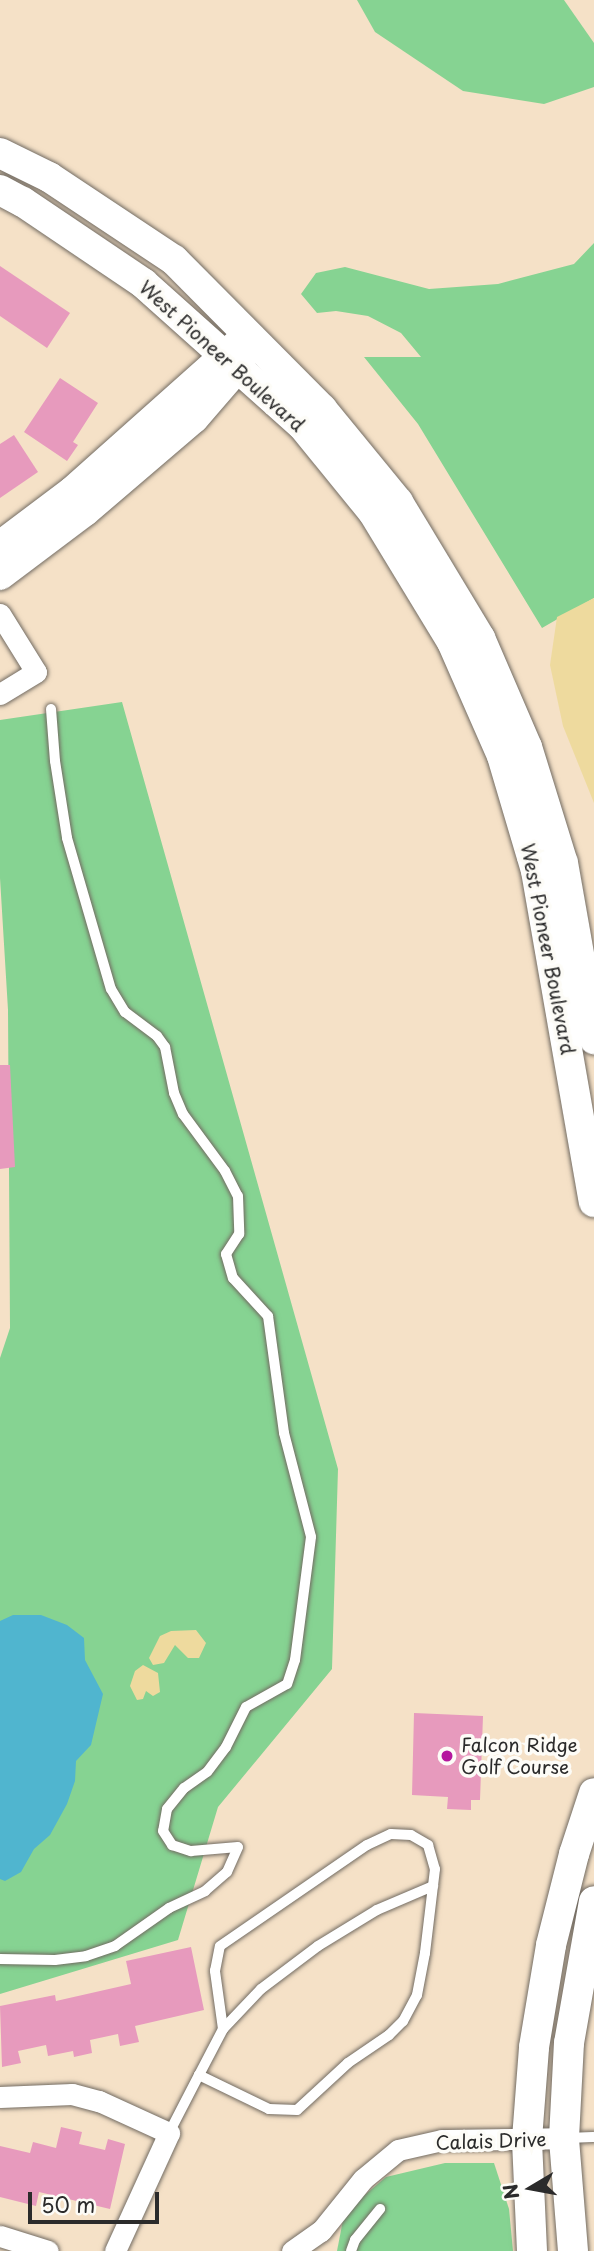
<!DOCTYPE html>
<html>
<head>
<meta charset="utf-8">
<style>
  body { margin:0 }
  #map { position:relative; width:594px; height:2251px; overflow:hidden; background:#f5e1c7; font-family:"Playpen Sans",sans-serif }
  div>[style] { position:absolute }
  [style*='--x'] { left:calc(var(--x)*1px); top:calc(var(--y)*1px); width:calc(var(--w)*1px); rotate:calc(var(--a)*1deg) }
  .green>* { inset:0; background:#86d392 }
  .sand>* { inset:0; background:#eeda9e }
  .water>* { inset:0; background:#50b5cf }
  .building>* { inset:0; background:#e79abd }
  .roads { filter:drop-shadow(0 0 2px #726b62) drop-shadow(0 0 2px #726b62) }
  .lane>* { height:10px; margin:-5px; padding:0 5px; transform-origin:5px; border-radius:5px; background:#fff }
  .street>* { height:21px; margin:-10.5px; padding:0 10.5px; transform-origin:10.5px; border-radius:10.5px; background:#fff }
  .secondary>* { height:30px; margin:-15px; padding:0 15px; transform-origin:15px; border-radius:15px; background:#fff }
  .dots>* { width:19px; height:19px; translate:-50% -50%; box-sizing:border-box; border:4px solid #fdfcf7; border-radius:50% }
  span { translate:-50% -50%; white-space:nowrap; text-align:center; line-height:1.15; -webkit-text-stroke:7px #fdfcf7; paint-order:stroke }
  .street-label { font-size:19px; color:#2b2b2b }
  .poi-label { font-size:19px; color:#2b2b2b }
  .left { translate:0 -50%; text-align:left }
  .north { position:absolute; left:496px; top:2153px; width:70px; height:70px; -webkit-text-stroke:5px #fdfcf7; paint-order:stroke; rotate:260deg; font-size:19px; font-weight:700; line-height:28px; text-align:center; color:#2b2b2b }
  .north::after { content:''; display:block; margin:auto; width:24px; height:32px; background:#2b2b2b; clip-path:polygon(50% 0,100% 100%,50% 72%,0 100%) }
  .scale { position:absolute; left:28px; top:2192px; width:131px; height:32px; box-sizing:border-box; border:4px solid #2b2b2b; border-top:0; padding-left:9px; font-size:21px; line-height:24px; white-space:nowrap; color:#2b2b2b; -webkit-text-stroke:5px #fdfcf7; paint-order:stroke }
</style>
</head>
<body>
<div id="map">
  <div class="green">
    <i style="clip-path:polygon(357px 0,564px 0,594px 43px,594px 87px,544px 104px,463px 91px,375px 32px)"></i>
    <i style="clip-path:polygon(594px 243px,594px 598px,542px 628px,418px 424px,364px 357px,421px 357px,401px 333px,368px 316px,336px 311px,317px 313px,301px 294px,316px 273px,345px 267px,429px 289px,498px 284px,574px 264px)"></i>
    <i style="clip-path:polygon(122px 702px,338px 1469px,332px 1669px,218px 1807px,178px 1940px,0 1994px,0 1358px,10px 1328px,8px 1010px,0 878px,0 720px)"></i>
    <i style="clip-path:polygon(445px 2163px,494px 2163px,509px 2209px,513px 2251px,337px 2251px,343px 2220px,360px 2199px,386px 2177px)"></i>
  </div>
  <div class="sand">
    <i style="clip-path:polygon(594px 598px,594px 803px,563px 726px,550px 665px,557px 617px)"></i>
    <i style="clip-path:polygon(196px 1630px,206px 1643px,199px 1658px,188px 1658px,175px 1645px,164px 1663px,153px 1665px,149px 1658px,160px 1636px,171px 1631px)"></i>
    <i style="clip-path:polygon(143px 1665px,158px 1673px,160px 1692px,153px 1696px,146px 1691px,143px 1699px,137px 1700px,130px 1686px,135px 1671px)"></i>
  </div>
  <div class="water">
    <i style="clip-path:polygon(13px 1615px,41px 1615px,67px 1625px,84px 1638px,85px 1660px,103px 1694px,91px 1745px,76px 1761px,75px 1781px,67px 1804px,50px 1835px,34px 1849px,21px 1872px,5px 1881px,0 1879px,0 1621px)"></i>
  </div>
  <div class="building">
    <i style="clip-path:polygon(0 266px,70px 313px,47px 348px,0 316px)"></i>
    <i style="clip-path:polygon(60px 378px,98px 403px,73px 442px,78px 445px,67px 461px,24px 432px)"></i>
    <i style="clip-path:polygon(14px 435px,38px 472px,0 498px,0 444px)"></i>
    <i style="clip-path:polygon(0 1065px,10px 1065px,15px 1167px,0 1169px)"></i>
    <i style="clip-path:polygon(414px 1713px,483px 1716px,480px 1800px,471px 1800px,471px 1810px,447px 1809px,448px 1797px,412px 1795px)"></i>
    <i style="clip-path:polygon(191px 1947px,204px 2010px,135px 2026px,139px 2042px,120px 2046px,118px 2034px,90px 2040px,92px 2053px,74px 2057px,73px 2051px,48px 2056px,46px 2045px,18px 2051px,21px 2063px,2px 2067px,0 2006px,55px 1995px,56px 2001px,131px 1984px,126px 1961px)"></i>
    <i style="clip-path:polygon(61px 2127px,82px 2132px,79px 2144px,105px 2150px,108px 2139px,125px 2144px,110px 2209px,39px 2192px,36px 2206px,0 2197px,0 2146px,30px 2153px,33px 2142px,56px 2148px)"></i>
  </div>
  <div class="roads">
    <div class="lane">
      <i style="--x:51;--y:709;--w:52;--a:85.6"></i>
      <i style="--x:55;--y:761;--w:78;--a:81.1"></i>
      <i style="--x:67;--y:838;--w:157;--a:73.8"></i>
      <i style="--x:111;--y:989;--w:27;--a:59"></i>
      <i style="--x:125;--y:1012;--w:40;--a:37"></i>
      <i style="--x:157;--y:1036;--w:14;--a:54"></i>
      <i style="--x:165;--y:1047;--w:47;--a:78.9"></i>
      <i style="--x:174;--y:1093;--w:23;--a:67"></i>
      <i style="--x:183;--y:1114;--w:71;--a:53.6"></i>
      <i style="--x:225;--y:1171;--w:28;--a:63"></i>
      <i style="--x:238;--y:1196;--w:38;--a:88"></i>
      <i style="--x:239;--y:1234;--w:24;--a:123"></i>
      <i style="--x:226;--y:1254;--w:25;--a:74"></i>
      <i style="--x:233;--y:1278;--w:52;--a:47.4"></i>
      <i style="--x:268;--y:1316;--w:118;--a:82.2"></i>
      <i style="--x:284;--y:1433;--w:107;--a:75.4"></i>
      <i style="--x:311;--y:1537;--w:124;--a:97.4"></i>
      <i style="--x:295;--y:1660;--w:25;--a:108"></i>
      <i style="--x:287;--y:1684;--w:47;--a:150.7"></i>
      <i style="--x:246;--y:1707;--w:45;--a:116.6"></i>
      <i style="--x:226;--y:1747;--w:31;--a:127"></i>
      <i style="--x:207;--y:1772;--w:28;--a:145"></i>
      <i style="--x:184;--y:1788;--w:27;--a:129"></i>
      <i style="--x:167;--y:1809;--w:22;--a:100"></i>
      <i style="--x:163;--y:1831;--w:17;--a:57"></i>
      <i style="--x:172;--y:1845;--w:20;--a:18"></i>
      <i style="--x:191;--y:1851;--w:47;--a:-4.9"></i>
      <i style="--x:0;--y:1959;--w:55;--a:1"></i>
      <i style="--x:55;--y:1960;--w:31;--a:-7"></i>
      <i style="--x:86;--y:1956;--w:31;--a:-19"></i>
      <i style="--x:115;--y:1946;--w:66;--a:-35.1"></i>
      <i style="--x:169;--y:1908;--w:40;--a:-25"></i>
      <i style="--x:205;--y:1891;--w:29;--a:-41"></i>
      <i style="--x:227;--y:1872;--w:27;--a:-66"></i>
      <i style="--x:223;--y:2029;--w:55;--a:-46.5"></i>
      <i style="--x:261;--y:1989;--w:71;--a:-37"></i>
      <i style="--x:318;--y:1946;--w:69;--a:-31.4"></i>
      <i style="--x:377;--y:1910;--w:61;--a:-23.2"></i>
      <i style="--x:169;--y:2133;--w:65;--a:-62.7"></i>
      <i style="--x:199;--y:2075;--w:52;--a:-62.4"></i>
      <i style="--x:223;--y:2029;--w:59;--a:-97.9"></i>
      <i style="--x:215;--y:1971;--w:25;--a:-79"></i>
      <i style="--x:220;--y:1946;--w:178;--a:-34.5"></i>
      <i style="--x:367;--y:1845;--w:26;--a:-25"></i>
      <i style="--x:391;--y:1834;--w:20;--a:3"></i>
      <i style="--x:411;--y:1835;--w:20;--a:30"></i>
      <i style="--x:428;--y:1845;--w:25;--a:74"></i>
      <i style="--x:435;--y:1869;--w:85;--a:96.8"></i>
      <i style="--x:425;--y:1953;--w:43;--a:100.8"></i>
      <i style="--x:417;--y:1995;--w:30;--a:118"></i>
      <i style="--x:403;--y:2021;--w:20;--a:135"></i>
      <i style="--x:389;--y:2035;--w:50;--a:145.7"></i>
      <i style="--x:348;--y:2063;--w:69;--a:137.3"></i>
      <i style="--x:297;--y:2110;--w:28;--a:-178"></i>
      <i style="--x:269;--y:2109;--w:78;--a:-154.1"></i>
      <i style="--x:566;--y:2138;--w:28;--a:-2"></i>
      <i style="--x:351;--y:2251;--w:12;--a:-70"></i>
      <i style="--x:355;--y:2240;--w:40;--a:-51"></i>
    </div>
    <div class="street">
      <i style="--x:0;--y:614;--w:68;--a:58.2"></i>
      <i style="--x:36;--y:672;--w:42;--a:148.6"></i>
      <i style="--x:0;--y:2097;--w:72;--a:-2.4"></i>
      <i style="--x:72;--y:2094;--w:28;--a:15"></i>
      <i style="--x:99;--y:2101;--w:77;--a:24.6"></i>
      <i style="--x:169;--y:2133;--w:130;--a:114.6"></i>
      <i style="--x:0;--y:2236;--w:50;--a:17.4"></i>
      <i style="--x:292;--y:2251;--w:35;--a:-35"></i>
      <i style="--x:321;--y:2231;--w:67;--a:-51.1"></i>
      <i style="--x:363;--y:2179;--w:45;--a:-39.6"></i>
      <i style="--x:398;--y:2150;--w:45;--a:-12.8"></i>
      <i style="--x:442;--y:2140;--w:122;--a:-0.9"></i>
    </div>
    <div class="secondary">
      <i style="--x:0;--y:153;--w:55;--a:26.1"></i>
      <i style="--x:49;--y:177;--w:150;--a:33.6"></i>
      <i style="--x:174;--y:260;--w:210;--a:45.2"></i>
      <i style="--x:322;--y:409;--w:120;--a:50.7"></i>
      <i style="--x:398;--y:502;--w:159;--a:58.9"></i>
      <i style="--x:480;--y:638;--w:119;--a:66.7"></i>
      <i style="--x:527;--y:747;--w:121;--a:72.8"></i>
      <i style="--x:563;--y:863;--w:179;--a:80"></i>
      <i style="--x:0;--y:190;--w:26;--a:28"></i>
      <i style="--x:23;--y:202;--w:145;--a:34"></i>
      <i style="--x:143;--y:283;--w:213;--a:41.8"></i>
      <i style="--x:302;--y:425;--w:112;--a:50.8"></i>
      <i style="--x:373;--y:512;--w:152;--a:58.7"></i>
      <i style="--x:452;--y:642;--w:124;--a:66.3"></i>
      <i style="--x:502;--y:756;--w:120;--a:73.5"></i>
      <i style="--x:536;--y:871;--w:336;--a:80.1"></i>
      <i style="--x:0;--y:546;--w:91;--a:-37"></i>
      <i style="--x:73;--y:491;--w:221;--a:-41.7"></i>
      <i style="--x:0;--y:575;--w:106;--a:-37"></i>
      <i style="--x:85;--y:511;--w:143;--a:-40.5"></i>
      <i style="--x:194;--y:418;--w:67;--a:-49.2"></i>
      <i style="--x:238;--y:367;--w:18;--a:-68"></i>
      <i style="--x:532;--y:2251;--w:112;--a:-92.6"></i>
      <i style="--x:527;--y:2139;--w:92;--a:-85.6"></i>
      <i style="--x:534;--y:2047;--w:103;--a:-80.5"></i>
      <i style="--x:551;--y:1945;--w:94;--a:-75.8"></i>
      <i style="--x:574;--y:1854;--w:64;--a:-71.8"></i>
      <i style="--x:573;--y:2251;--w:113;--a:-94.6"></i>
      <i style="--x:564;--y:2138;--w:95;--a:-87"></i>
      <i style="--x:569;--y:2043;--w:144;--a:-80"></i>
    </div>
  </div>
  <div class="dots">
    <i style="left:447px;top:1756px;background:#b5179e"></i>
  </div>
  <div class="street-label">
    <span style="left:222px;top:356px;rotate:42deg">West Pioneer Boulevard</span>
    <span style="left:548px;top:949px;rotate:79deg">West Pioneer Boulevard</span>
    <span style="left:491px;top:2141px;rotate:-2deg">Calais Drive</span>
  </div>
  <div class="poi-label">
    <span class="left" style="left:461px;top:1756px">Falcon Ridge<br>Golf Course</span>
  </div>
  <div class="north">N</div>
  <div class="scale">50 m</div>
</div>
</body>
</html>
